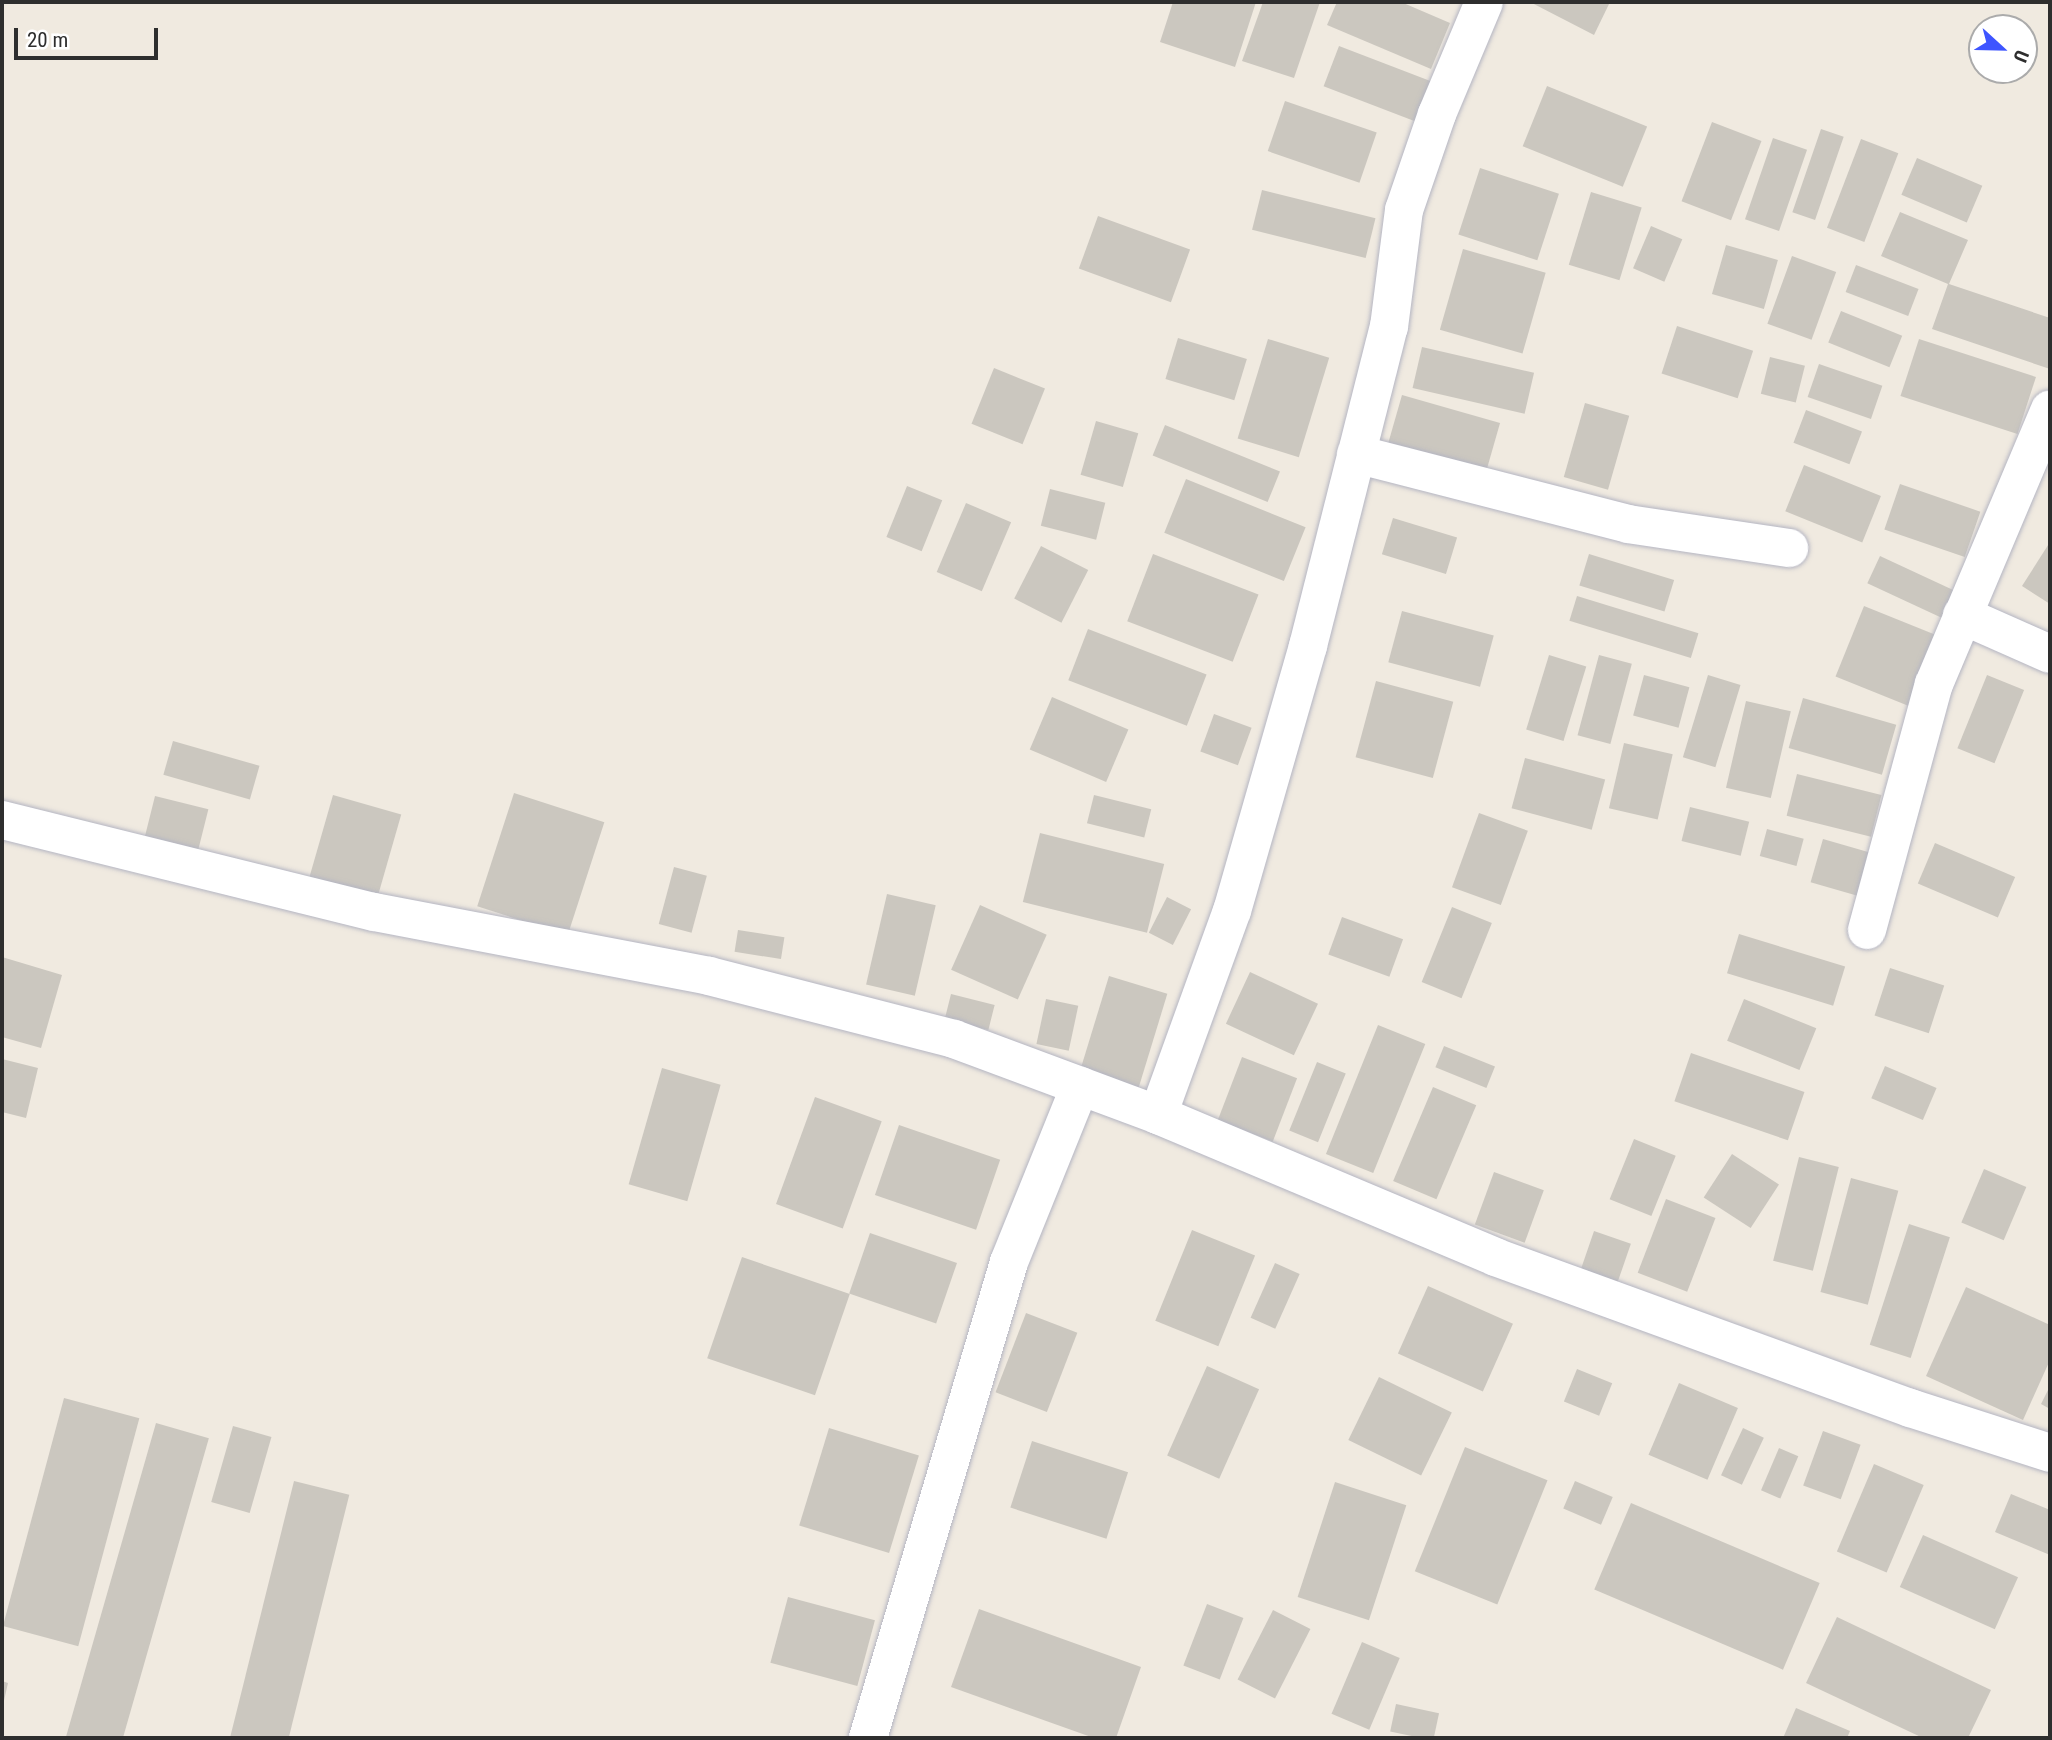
<!DOCTYPE html>
<html>
<head>
<meta charset="utf-8">
<style>
  body { margin:0 }
  #map { position:relative; width:2052px; height:1740px; overflow:hidden; background:#f0eae0; font-family:"Roboto Condensed",sans-serif }
  div>[style] { position:absolute }
  [style*='--x'] { left:calc(var(--x)*1px); top:calc(var(--y)*1px); width:calc(var(--w)*1px); rotate:calc(var(--a)*1deg) }
  .building>* { inset:0; background:#cbc7bf; transform-origin:0 0 }
  .roads { filter:drop-shadow(0 0 2px #b4b5c2) drop-shadow(0 0 2px #b4b5c2) }
  .minor>* { height:38px; margin:-19px; padding:0 19px; transform-origin:19px; border-radius:19px; background:#fff }
  span { translate:-50% -50%; white-space:nowrap; text-align:center; line-height:1.15; -webkit-text-stroke:5px #fff; paint-order:stroke }
  .frame { position:absolute; inset:0; border:4px solid #2e2e2e; pointer-events:none }
  .north { position:absolute; left:1968px; top:14px; width:70px; height:70px; box-sizing:border-box; background:#fff; border:2px solid #ababab; border-radius:50%; rotate:112deg; font-size:19px; font-weight:700; line-height:28px; text-align:center; color:#2e2e2e }
  .north::after { content:''; display:block; margin:auto; width:24px; height:32px; background:#3e55ff; clip-path:polygon(50% 0,100% 100%,50% 72%,0 100%) }
  .scale { position:absolute; left:14px; top:28px; width:144px; height:32px; box-sizing:border-box; border:4px solid #2e2e2e; border-top:0; padding-left:9px; font-size:21px; line-height:24px; white-space:nowrap; color:#2e2e2e; -webkit-text-stroke:5px #fff; paint-order:stroke }
</style>
</head>
<body>
<div id="map">
  <div class="building">
    <i style="clip-path:polygon(1173px 2px,1256px 2px,1235px 67px,1160px 42px)"></i>
    <i style="clip-path:polygon(1263px 2px,1320px 2px,1294px 78px,1242px 61px)"></i>
    <i style="clip-path:polygon(1337px 2px,1401px 2px,1450px 23px,1431px 69px,1327px 25px)"></i>
    <i style="clip-path:polygon(1530px 2px,1610px 2px,1594px 35px)"></i>
    <i style="left:1339px;top:46px;width:102px;height:43px;rotate:21deg"></i>
    <i style="left:1547px;top:86px;width:108px;height:65px;rotate:22deg"></i>
    <i style="left:1285px;top:101px;width:97px;height:53px;rotate:19deg"></i>
    <i style="left:1712px;top:122px;width:53px;height:85px;rotate:21deg"></i>
    <i style="left:1821px;top:129px;width:24px;height:88px;rotate:19deg"></i>
    <i style="left:1773px;top:138px;width:36px;height:86px;rotate:19deg"></i>
    <i style="left:1861px;top:139px;width:40px;height:95px;rotate:21deg"></i>
    <i style="left:1917px;top:158px;width:71px;height:40px;rotate:23deg"></i>
    <i style="left:1480px;top:168px;width:83px;height:70px;rotate:18deg"></i>
    <i style="left:1262px;top:190px;width:117px;height:41px;rotate:14deg"></i>
    <i style="left:1591px;top:192px;width:53px;height:76px;rotate:17deg"></i>
    <i style="clip-path:polygon(1900px 212px,1968px 240px,1949px 284px,2050px 318px,2050px 369px,1932px 329px,1948px 284px,1881px 256px)"></i>
    <i style="left:1098px;top:216px;width:98px;height:56px;rotate:20deg"></i>
    <i style="left:1651px;top:226px;width:34px;height:46px;rotate:23deg"></i>
    <i style="left:1726px;top:245px;width:54px;height:51px;rotate:16deg"></i>
    <i style="left:1463px;top:249px;width:86px;height:84px;rotate:16deg"></i>
    <i style="left:1792px;top:256px;width:47px;height:72px;rotate:20deg"></i>
    <i style="left:1856px;top:265px;width:67px;height:29px;rotate:21deg"></i>
    <i style="left:1841px;top:311px;width:66px;height:34px;rotate:22deg"></i>
    <i style="left:1677px;top:326px;width:80px;height:50px;rotate:18deg"></i>
    <i style="left:1178px;top:338px;width:72px;height:43px;rotate:17deg"></i>
    <i style="left:1268px;top:339px;width:64px;height:104px;rotate:17deg"></i>
    <i style="left:1919px;top:339px;width:123px;height:60px;rotate:18deg"></i>
    <i style="left:1422px;top:347px;width:115px;height:42px;rotate:13deg"></i>
    <i style="left:1770px;top:357px;width:36px;height:38px;rotate:14deg"></i>
    <i style="left:1819px;top:364px;width:67px;height:35px;rotate:19deg"></i>
    <i style="left:994px;top:368px;width:55px;height:60px;rotate:22deg"></i>
    <i style="left:1402px;top:395px;width:102px;height:60px;rotate:16deg"></i>
    <i style="left:1585px;top:403px;width:46px;height:77px;rotate:16deg"></i>
    <i style="left:1806px;top:410px;width:60px;height:35px;rotate:21deg"></i>
    <i style="left:1096px;top:421px;width:44px;height:56px;rotate:16deg"></i>
    <i style="left:1165px;top:425px;width:124px;height:33px;rotate:22deg"></i>
    <i style="left:1804px;top:465px;width:83px;height:50px;rotate:22deg"></i>
    <i style="left:1186px;top:479px;width:129px;height:58px;rotate:22deg"></i>
    <i style="left:1900px;top:484px;width:85px;height:48px;rotate:19deg"></i>
    <i style="left:907px;top:486px;width:38px;height:55px;rotate:22deg"></i>
    <i style="left:1050px;top:489px;width:57px;height:38px;rotate:14deg"></i>
    <i style="left:966px;top:503px;width:49px;height:75px;rotate:23deg"></i>
    <i style="left:1393px;top:518px;width:67px;height:38px;rotate:17deg"></i>
    <i style="clip-path:polygon(2050px 542px,2050px 604px,2022px 586px)"></i>
    <i style="left:1041px;top:546px;width:53px;height:59px;rotate:27deg"></i>
    <i style="left:1153px;top:554px;width:113px;height:72px;rotate:21deg"></i>
    <i style="left:1589px;top:554px;width:89px;height:33px;rotate:17deg"></i>
    <i style="left:1880px;top:556px;width:89px;height:30px;rotate:25deg"></i>
    <i style="left:1577px;top:596px;width:127px;height:26px;rotate:17deg"></i>
    <i style="left:1864px;top:606px;width:87px;height:76px;rotate:22deg"></i>
    <i style="left:1402px;top:611px;width:95px;height:53px;rotate:15deg"></i>
    <i style="left:1088px;top:629px;width:127px;height:55px;rotate:21deg"></i>
    <i style="left:1549px;top:655px;width:39px;height:78px;rotate:17deg"></i>
    <i style="left:1599px;top:655px;width:34px;height:83px;rotate:15deg"></i>
    <i style="left:1644px;top:675px;width:47px;height:42px;rotate:15deg"></i>
    <i style="left:1708px;top:675px;width:34px;height:86px;rotate:17deg"></i>
    <i style="left:1987px;top:675px;width:40px;height:79px;rotate:22deg"></i>
    <i style="left:1376px;top:681px;width:80px;height:79px;rotate:15deg"></i>
    <i style="left:1052px;top:697px;width:83px;height:57px;rotate:23deg"></i>
    <i style="left:1803px;top:698px;width:97px;height:52px;rotate:16deg"></i>
    <i style="left:1746px;top:701px;width:46px;height:89px;rotate:13deg"></i>
    <i style="left:1214px;top:714px;width:40px;height:40px;rotate:20deg"></i>
    <i style="left:173px;top:741px;width:90px;height:35px;rotate:16deg"></i>
    <i style="left:1624px;top:743px;width:50px;height:67px;rotate:13deg"></i>
    <i style="left:1525px;top:758px;width:83px;height:52px;rotate:15deg"></i>
    <i style="left:1797px;top:774px;width:87px;height:43px;rotate:14deg"></i>
    <i style="left:514px;top:793px;width:95px;height:119px;rotate:18deg"></i>
    <i style="left:333px;top:795px;width:71px;height:89px;rotate:16deg"></i>
    <i style="left:1094px;top:795px;width:59px;height:29px;rotate:14deg"></i>
    <i style="left:155px;top:796px;width:55px;height:57px;rotate:14deg"></i>
    <i style="left:1690px;top:807px;width:61px;height:35px;rotate:14deg"></i>
    <i style="left:1479px;top:813px;width:52px;height:79px;rotate:20deg"></i>
    <i style="left:1767px;top:829px;width:38px;height:28px;rotate:15deg"></i>
    <i style="left:1040px;top:833px;width:128px;height:71px;rotate:14deg"></i>
    <i style="left:1823px;top:839px;width:55px;height:45px;rotate:16deg"></i>
    <i style="left:1935px;top:843px;width:87px;height:44px;rotate:23deg"></i>
    <i style="left:674px;top:867px;width:34px;height:59px;rotate:15deg"></i>
    <i style="left:887px;top:894px;width:50px;height:93px;rotate:13deg"></i>
    <i style="left:1167px;top:897px;width:27px;height:40px;rotate:27deg"></i>
    <i style="left:980px;top:905px;width:73px;height:71px;rotate:24deg"></i>
    <i style="left:1452px;top:907px;width:43px;height:81px;rotate:22deg"></i>
    <i style="left:1342px;top:917px;width:65px;height:40px;rotate:20deg"></i>
    <i style="left:738px;top:930px;width:47px;height:22px;rotate:9deg"></i>
    <i style="left:1739px;top:934px;width:111px;height:41px;rotate:17deg"></i>
    <i style="clip-path:polygon(2px 957px,62px 975px,41px 1048px,2px 1037px)"></i>
    <i style="left:1890px;top:968px;width:57px;height:50px;rotate:18deg"></i>
    <i style="left:1250px;top:972px;width:75px;height:57px;rotate:25deg"></i>
    <i style="left:1109px;top:976px;width:61px;height:99px;rotate:17deg"></i>
    <i style="left:951px;top:994px;width:45px;height:26px;rotate:14deg"></i>
    <i style="left:1046px;top:999px;width:33px;height:46px;rotate:12deg"></i>
    <i style="left:1744px;top:999px;width:78px;height:45px;rotate:22deg"></i>
    <i style="left:1378px;top:1025px;width:51px;height:139px;rotate:22deg"></i>
    <i style="left:1444px;top:1046px;width:55px;height:23px;rotate:22deg"></i>
    <i style="left:1691px;top:1053px;width:120px;height:51px;rotate:19deg"></i>
    <i style="left:1242px;top:1057px;width:59px;height:68px;rotate:21deg"></i>
    <i style="clip-path:polygon(2px 1059px,38px 1068px,26px 1118px,2px 1112px)"></i>
    <i style="left:1317px;top:1062px;width:31px;height:74px;rotate:22deg"></i>
    <i style="left:1885px;top:1066px;width:56px;height:35px;rotate:23deg"></i>
    <i style="left:662px;top:1068px;width:61px;height:121px;rotate:16deg"></i>
    <i style="left:1433px;top:1087px;width:47px;height:102px;rotate:23deg"></i>
    <i style="left:815px;top:1097px;width:71px;height:114px;rotate:20deg"></i>
    <i style="left:899px;top:1125px;width:107px;height:74px;rotate:19deg"></i>
    <i style="left:1634px;top:1139px;width:45px;height:65px;rotate:22deg"></i>
    <i style="left:1732px;top:1154px;width:56px;height:52px;rotate:33deg"></i>
    <i style="left:1799px;top:1157px;width:41px;height:107px;rotate:14deg"></i>
    <i style="left:1984px;top:1169px;width:46px;height:58px;rotate:23deg"></i>
    <i style="left:1494px;top:1172px;width:53px;height:56px;rotate:20deg"></i>
    <i style="left:1851px;top:1178px;width:49px;height:118px;rotate:15deg"></i>
    <i style="left:1666px;top:1199px;width:53px;height:79px;rotate:21deg"></i>
    <i style="left:1909px;top:1224px;width:43px;height:127px;rotate:18deg"></i>
    <i style="left:1192px;top:1230px;width:68px;height:98px;rotate:22deg"></i>
    <i style="left:1594px;top:1231px;width:39px;height:43px;rotate:19deg"></i>
    <i style="left:870px;top:1233px;width:92px;height:64px;rotate:19deg"></i>
    <i style="left:742px;top:1257px;width:114px;height:107px;rotate:19deg"></i>
    <i style="left:1275px;top:1263px;width:27px;height:60px;rotate:24deg"></i>
    <i style="left:1428px;top:1286px;width:93px;height:74px;rotate:24deg"></i>
    <i style="clip-path:polygon(1966px 1287px,2050px 1325px,2050px 1360px,2023px 1420px,1926px 1376px)"></i>
    <i style="left:1026px;top:1313px;width:55px;height:85px;rotate:21deg"></i>
    <i style="left:1207px;top:1366px;width:57px;height:98px;rotate:24deg"></i>
    <i style="left:1577px;top:1369px;width:38px;height:35px;rotate:22deg"></i>
    <i style="left:1379px;top:1377px;width:81px;height:70px;rotate:26deg"></i>
    <i style="left:1679px;top:1383px;width:64px;height:78px;rotate:23deg"></i>
    <i style="clip-path:polygon(2050px 1386px,2050px 1409px,2041px 1404px)"></i>
    <i style="left:64px;top:1398px;width:78px;height:236px;rotate:15deg"></i>
    <i style="left:156px;top:1423px;width:55px;height:326px;rotate:16deg"></i>
    <i style="left:233px;top:1426px;width:40px;height:79px;rotate:16deg"></i>
    <i style="left:829px;top:1428px;width:94px;height:102px;rotate:17deg"></i>
    <i style="left:1743px;top:1428px;width:23px;height:52px;rotate:25deg"></i>
    <i style="left:1823px;top:1431px;width:40px;height:58px;rotate:20deg"></i>
    <i style="left:1032px;top:1441px;width:101px;height:70px;rotate:18deg"></i>
    <i style="left:1465px;top:1447px;width:89px;height:134px;rotate:22deg"></i>
    <i style="left:1779px;top:1448px;width:21px;height:46px;rotate:23deg"></i>
    <i style="left:1874px;top:1464px;width:54px;height:95px;rotate:23deg"></i>
    <i style="left:294px;top:1481px;width:57px;height:265px;rotate:14deg"></i>
    <i style="left:1575px;top:1481px;width:41px;height:30px;rotate:23deg"></i>
    <i style="left:1335px;top:1482px;width:75px;height:121px;rotate:18deg"></i>
    <i style="clip-path:polygon(2011px 1494px,2050px 1510px,2050px 1555px,1995px 1532px)"></i>
    <i style="left:1631px;top:1503px;width:205px;height:94px;rotate:23deg"></i>
    <i style="left:1923px;top:1535px;width:104px;height:57px;rotate:24deg"></i>
    <i style="left:788px;top:1597px;width:90px;height:68px;rotate:15deg"></i>
    <i style="left:1207px;top:1604px;width:39px;height:66px;rotate:21deg"></i>
    <i style="clip-path:polygon(979px 1609px,1141px 1667px,1116px 1738px,1094px 1738px,951px 1687px)"></i>
    <i style="left:1273px;top:1610px;width:42px;height:78px;rotate:27deg"></i>
    <i style="clip-path:polygon(1837px 1617px,1991px 1690px,1968px 1738px,1923px 1738px,1806px 1683px)"></i>
    <i style="left:1362px;top:1642px;width:41px;height:78px;rotate:23deg"></i>
    <i style="clip-path:polygon(2px 1681px,8px 1683px,3px 1705px,2px 1705px)"></i>
    <i style="left:1396px;top:1704px;width:44px;height:28px;rotate:12deg"></i>
    <i style="clip-path:polygon(1796px 1708px,1850px 1731px,1847px 1738px,1783px 1738px)"></i>
  </div>
  <div class="roads">
    <div class="minor">
      <i style="--x:1356;--y:454;--w:281;--a:14.4"></i>
      <i style="--x:1628;--y:524;--w:163;--a:8.5"></i>
      <i style="--x:1962;--y:615;--w:96;--a:23.9"></i>
      <i style="--x:2;--y:820;--w:383;--a:13.9"></i>
      <i style="--x:374;--y:912;--w:341;--a:10.8"></i>
      <i style="--x:709;--y:976;--w:253;--a:14.4"></i>
      <i style="--x:954;--y:1039;--w:218;--a:20.4"></i>
      <i style="--x:1158;--y:1115;--w:366;--a:22.8"></i>
      <i style="--x:1495;--y:1257;--w:442;--a:20"></i>
      <i style="--x:1910;--y:1408;--w:147;--a:17.8"></i>
      <i style="--x:1867;--y:930;--w:255;--a:-74.8"></i>
      <i style="--x:1934;--y:684;--w:298;--a:-67.1"></i>
      <i style="--x:1158;--y:1115;--w:217;--a:-70.1"></i>
      <i style="--x:1232;--y:911;--w:276;--a:-74"></i>
      <i style="--x:1308;--y:646;--w:329;--a:-75.8"></i>
      <i style="--x:1389;--y:327;--w:118;--a:-82.7"></i>
      <i style="--x:1404;--y:210;--w:102;--a:-71"></i>
      <i style="--x:1437;--y:114;--w:121;--a:-67.2"></i>
      <i style="--x:868;--y:1738;--w:496;--a:-73.5"></i>
      <i style="--x:1009;--y:1262;--w:190;--a:-68"></i>
    </div>
  </div>
  <div class="frame"></div>
  <div class="north">U</div>
  <div class="scale">20 m</div>
</div>
</body>
</html>
